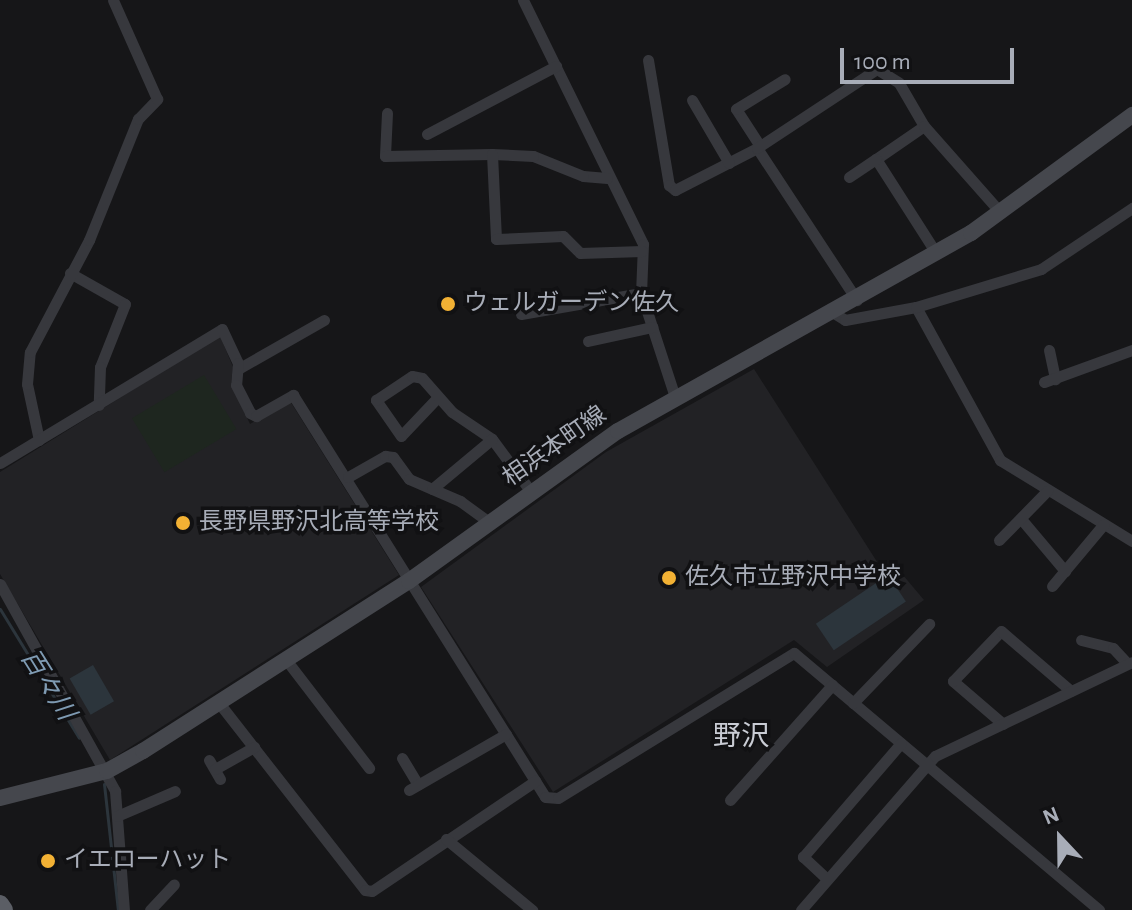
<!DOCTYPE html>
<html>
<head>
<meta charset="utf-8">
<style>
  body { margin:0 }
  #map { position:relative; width:1132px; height:910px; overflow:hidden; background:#161618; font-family:"Alegreya Sans","Noto Sans JP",sans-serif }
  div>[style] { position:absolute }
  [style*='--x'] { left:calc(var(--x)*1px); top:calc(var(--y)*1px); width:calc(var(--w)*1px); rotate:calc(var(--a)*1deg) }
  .built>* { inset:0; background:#222225 }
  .green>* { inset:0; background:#1e261f; transform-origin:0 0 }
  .water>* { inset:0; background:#2c353c; transform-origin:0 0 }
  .stream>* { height:3px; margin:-1.5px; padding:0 1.5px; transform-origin:1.5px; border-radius:1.5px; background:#2c353c }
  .minor>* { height:11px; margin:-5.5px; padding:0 5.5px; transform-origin:5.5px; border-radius:5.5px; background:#37383d }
  .secondary>* { height:16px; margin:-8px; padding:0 8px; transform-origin:8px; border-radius:8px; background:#45474d }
  .trunk>* { height:18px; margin:-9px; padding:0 9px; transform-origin:9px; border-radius:9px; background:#5b5e65 }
  .dots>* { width:22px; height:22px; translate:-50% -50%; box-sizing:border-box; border:4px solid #111113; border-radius:50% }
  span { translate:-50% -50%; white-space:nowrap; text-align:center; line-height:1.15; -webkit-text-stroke:7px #111113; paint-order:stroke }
  .poi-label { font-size:24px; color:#a8adb8 }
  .left { translate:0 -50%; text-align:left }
  .street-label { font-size:24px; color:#a8adb8 }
  .water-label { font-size:26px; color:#7f9bb3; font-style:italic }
  .quarter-label { font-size:28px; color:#c9ccd4 }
  .north { position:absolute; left:1020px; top:798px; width:80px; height:80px; -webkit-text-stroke:6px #111113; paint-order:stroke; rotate:338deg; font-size:22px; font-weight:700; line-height:32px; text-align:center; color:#a8adb8 }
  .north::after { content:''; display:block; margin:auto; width:28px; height:36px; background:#a8adb8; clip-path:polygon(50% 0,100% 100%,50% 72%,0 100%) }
  .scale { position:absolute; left:840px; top:48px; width:174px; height:36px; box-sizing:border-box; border:4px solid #a8adb8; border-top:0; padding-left:10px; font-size:24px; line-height:28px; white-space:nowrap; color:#a8adb8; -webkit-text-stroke:6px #111113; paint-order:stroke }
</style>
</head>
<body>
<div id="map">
  <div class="built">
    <i style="clip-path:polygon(220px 336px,233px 367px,231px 383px,250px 424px,290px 401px,399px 575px,110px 760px,0 574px,0 472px)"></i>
    <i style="clip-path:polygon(754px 369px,881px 568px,892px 562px,924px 600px,827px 667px,794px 640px,553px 792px,421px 587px,606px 452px)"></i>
  </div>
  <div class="green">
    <i style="left:204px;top:375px;width:63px;height:84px;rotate:59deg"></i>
  </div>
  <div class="water">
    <i style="left:888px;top:575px;width:32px;height:87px;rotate:56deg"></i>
    <i style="left:93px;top:665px;width:42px;height:27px;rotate:60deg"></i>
  </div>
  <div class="stream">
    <i style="--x:0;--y:609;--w:151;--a:58.5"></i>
    <i style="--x:104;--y:784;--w:127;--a:83.7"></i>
  </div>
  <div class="minor">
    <i style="--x:523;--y:0;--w:272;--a:63.8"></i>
    <i style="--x:643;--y:244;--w:49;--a:92.3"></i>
    <i style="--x:641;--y:293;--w:109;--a:71.9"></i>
    <i style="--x:648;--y:60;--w:127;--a:80.5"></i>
    <i style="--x:669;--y:185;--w:8;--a:40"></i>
    <i style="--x:675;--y:190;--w:92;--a:-27.1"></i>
    <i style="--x:757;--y:148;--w:182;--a:56.7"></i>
    <i style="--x:692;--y:100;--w:73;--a:59.6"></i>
    <i style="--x:387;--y:113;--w:43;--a:92.7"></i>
    <i style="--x:385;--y:156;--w:107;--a:-1.1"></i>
    <i style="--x:924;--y:126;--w:58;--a:145.5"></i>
    <i style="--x:876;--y:159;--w:112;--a:57.4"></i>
    <i style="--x:427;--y:134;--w:146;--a:-27.8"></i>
    <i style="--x:760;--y:146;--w:44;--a:-123"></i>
    <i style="--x:736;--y:109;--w:57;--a:-31.5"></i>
    <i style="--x:757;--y:148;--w:144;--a:-33.4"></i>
    <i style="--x:877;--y:69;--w:26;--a:32"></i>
    <i style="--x:899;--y:83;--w:50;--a:59.8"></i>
    <i style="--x:924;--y:126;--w:116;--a:48.5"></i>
    <i style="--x:849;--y:177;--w:32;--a:-34"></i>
    <i style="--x:607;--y:178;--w:24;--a:-175"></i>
    <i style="--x:583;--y:176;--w:54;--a:-158.2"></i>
    <i style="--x:533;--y:156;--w:41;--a:-177.2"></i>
    <i style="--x:492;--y:154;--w:85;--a:87.3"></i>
    <i style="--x:496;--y:239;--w:67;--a:-2.6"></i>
    <i style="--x:563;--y:236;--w:24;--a:45"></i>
    <i style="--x:580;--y:253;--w:62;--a:-1.8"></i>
    <i style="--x:70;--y:273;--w:63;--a:29.4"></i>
    <i style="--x:125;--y:304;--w:68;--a:111.6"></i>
    <i style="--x:100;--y:367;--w:38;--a:92"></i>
    <i style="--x:916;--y:307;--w:175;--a:61.2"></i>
    <i style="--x:1000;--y:460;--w:155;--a:31.5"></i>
    <i style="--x:834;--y:313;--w:13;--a:32"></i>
    <i style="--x:845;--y:320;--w:72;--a:-10.4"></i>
    <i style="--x:916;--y:307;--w:131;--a:-16.9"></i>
    <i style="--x:1041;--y:269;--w:110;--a:-33.8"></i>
    <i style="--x:521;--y:314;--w:122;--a:-9.9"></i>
    <i style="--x:588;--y:341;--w:66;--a:-12.3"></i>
    <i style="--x:1049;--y:350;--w:30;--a:78"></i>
    <i style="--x:238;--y:369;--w:99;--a:-29.7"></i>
    <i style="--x:1044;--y:382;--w:94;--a:-20"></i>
    <i style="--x:437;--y:398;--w:52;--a:133.5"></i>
    <i style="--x:401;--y:436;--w:44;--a:-124.8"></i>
    <i style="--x:376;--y:400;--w:43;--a:-33.7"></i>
    <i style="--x:412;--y:376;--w:10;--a:11"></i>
    <i style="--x:422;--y:378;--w:45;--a:48.6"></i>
    <i style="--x:452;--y:412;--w:48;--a:34"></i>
    <i style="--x:492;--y:439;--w:67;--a:53.5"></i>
    <i style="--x:39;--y:440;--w:57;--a:-102.1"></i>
    <i style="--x:27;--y:384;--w:32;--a:-85"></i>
    <i style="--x:30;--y:352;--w:127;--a:-62.2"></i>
    <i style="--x:89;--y:240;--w:131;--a:-68"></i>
    <i style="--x:138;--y:119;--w:28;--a:-46"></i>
    <i style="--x:157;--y:99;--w:108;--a:-114"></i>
    <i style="--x:0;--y:463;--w:259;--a:-31.1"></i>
    <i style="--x:222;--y:329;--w:38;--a:65"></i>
    <i style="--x:238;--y:363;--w:22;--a:95"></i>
    <i style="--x:236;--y:385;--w:31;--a:63"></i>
    <i style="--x:250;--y:413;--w:7;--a:27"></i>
    <i style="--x:256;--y:416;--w:43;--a:-29.6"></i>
    <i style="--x:293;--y:395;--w:474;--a:57.9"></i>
    <i style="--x:545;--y:797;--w:13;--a:4"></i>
    <i style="--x:558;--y:798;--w:277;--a:-31.6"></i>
    <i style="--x:794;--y:653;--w:399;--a:40.1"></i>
    <i style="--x:348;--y:477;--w:43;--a:-29.6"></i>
    <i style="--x:385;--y:456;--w:8;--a:7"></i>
    <i style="--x:393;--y:457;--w:27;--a:54"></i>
    <i style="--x:409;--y:479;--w:56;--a:23.3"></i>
    <i style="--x:460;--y:501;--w:37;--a:36"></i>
    <i style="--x:432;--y:489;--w:78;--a:-39.8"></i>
    <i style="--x:1022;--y:520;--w:67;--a:49.9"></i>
    <i style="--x:999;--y:540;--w:69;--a:-45.6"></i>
    <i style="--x:0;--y:584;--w:237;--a:60.9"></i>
    <i style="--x:115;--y:791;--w:119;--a:85.7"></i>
    <i style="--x:1052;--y:586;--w:80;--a:-50.1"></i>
    <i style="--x:1081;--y:640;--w:33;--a:14"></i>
    <i style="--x:1113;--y:648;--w:19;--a:47"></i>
    <i style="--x:287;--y:661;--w:135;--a:52.5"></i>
    <i style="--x:219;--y:703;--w:237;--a:52"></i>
    <i style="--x:365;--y:890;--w:7;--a:8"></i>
    <i style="--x:372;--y:891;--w:197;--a:-34"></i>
    <i style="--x:853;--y:703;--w:110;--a:-46.1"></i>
    <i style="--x:1003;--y:724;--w:66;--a:-139.3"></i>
    <i style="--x:953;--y:681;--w:69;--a:-46.2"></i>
    <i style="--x:1001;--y:631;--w:92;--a:40.6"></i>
    <i style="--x:402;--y:758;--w:31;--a:59"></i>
    <i style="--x:209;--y:760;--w:22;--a:60"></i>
    <i style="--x:215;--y:769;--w:45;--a:-29.4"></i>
    <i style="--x:409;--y:790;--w:112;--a:-30"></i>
    <i style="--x:730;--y:800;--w:154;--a:-48.4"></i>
    <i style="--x:117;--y:816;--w:63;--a:-23.3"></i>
    <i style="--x:446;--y:839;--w:112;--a:39.5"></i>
    <i style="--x:827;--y:879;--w:33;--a:-137"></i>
    <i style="--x:803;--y:857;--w:150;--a:-49.3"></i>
    <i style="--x:150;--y:910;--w:35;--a:-47"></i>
    <i style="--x:801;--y:910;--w:204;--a:-49"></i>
    <i style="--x:935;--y:756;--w:218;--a:-25.5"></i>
  </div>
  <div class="secondary">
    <i style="--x:0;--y:798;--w:110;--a:-14.2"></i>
    <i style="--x:107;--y:771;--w:41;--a:-29.1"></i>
    <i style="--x:143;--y:751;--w:316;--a:-32.6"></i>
    <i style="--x:409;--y:581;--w:257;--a:-35.7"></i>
    <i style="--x:618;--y:431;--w:405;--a:-29.3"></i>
    <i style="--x:971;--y:233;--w:200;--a:-36.2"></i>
  </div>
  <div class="trunk">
    <i style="--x:0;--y:904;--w:7;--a:56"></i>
  </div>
  <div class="dots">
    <i style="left:448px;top:304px;background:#f2b134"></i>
    <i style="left:183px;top:523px;background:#f2b134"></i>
    <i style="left:669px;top:578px;background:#f2b134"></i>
    <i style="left:48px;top:861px;background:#f2b134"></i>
  </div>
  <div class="poi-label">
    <span class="left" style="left:464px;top:304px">ウェルガーデン佐久</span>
    <span class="left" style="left:199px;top:523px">長野県野沢北高等学校</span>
    <span class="left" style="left:685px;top:578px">佐久市立野沢中学校</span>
    <span class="left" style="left:64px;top:861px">イエローハット</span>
  </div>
  <div class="street-label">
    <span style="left:555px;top:447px;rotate:-35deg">相浜本町線</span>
  </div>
  <div class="water-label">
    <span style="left:47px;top:685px;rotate:58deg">百々川</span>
  </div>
  <div class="quarter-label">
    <span style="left:741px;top:737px">野沢</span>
  </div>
  <div class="north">N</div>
  <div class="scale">100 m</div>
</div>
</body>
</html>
